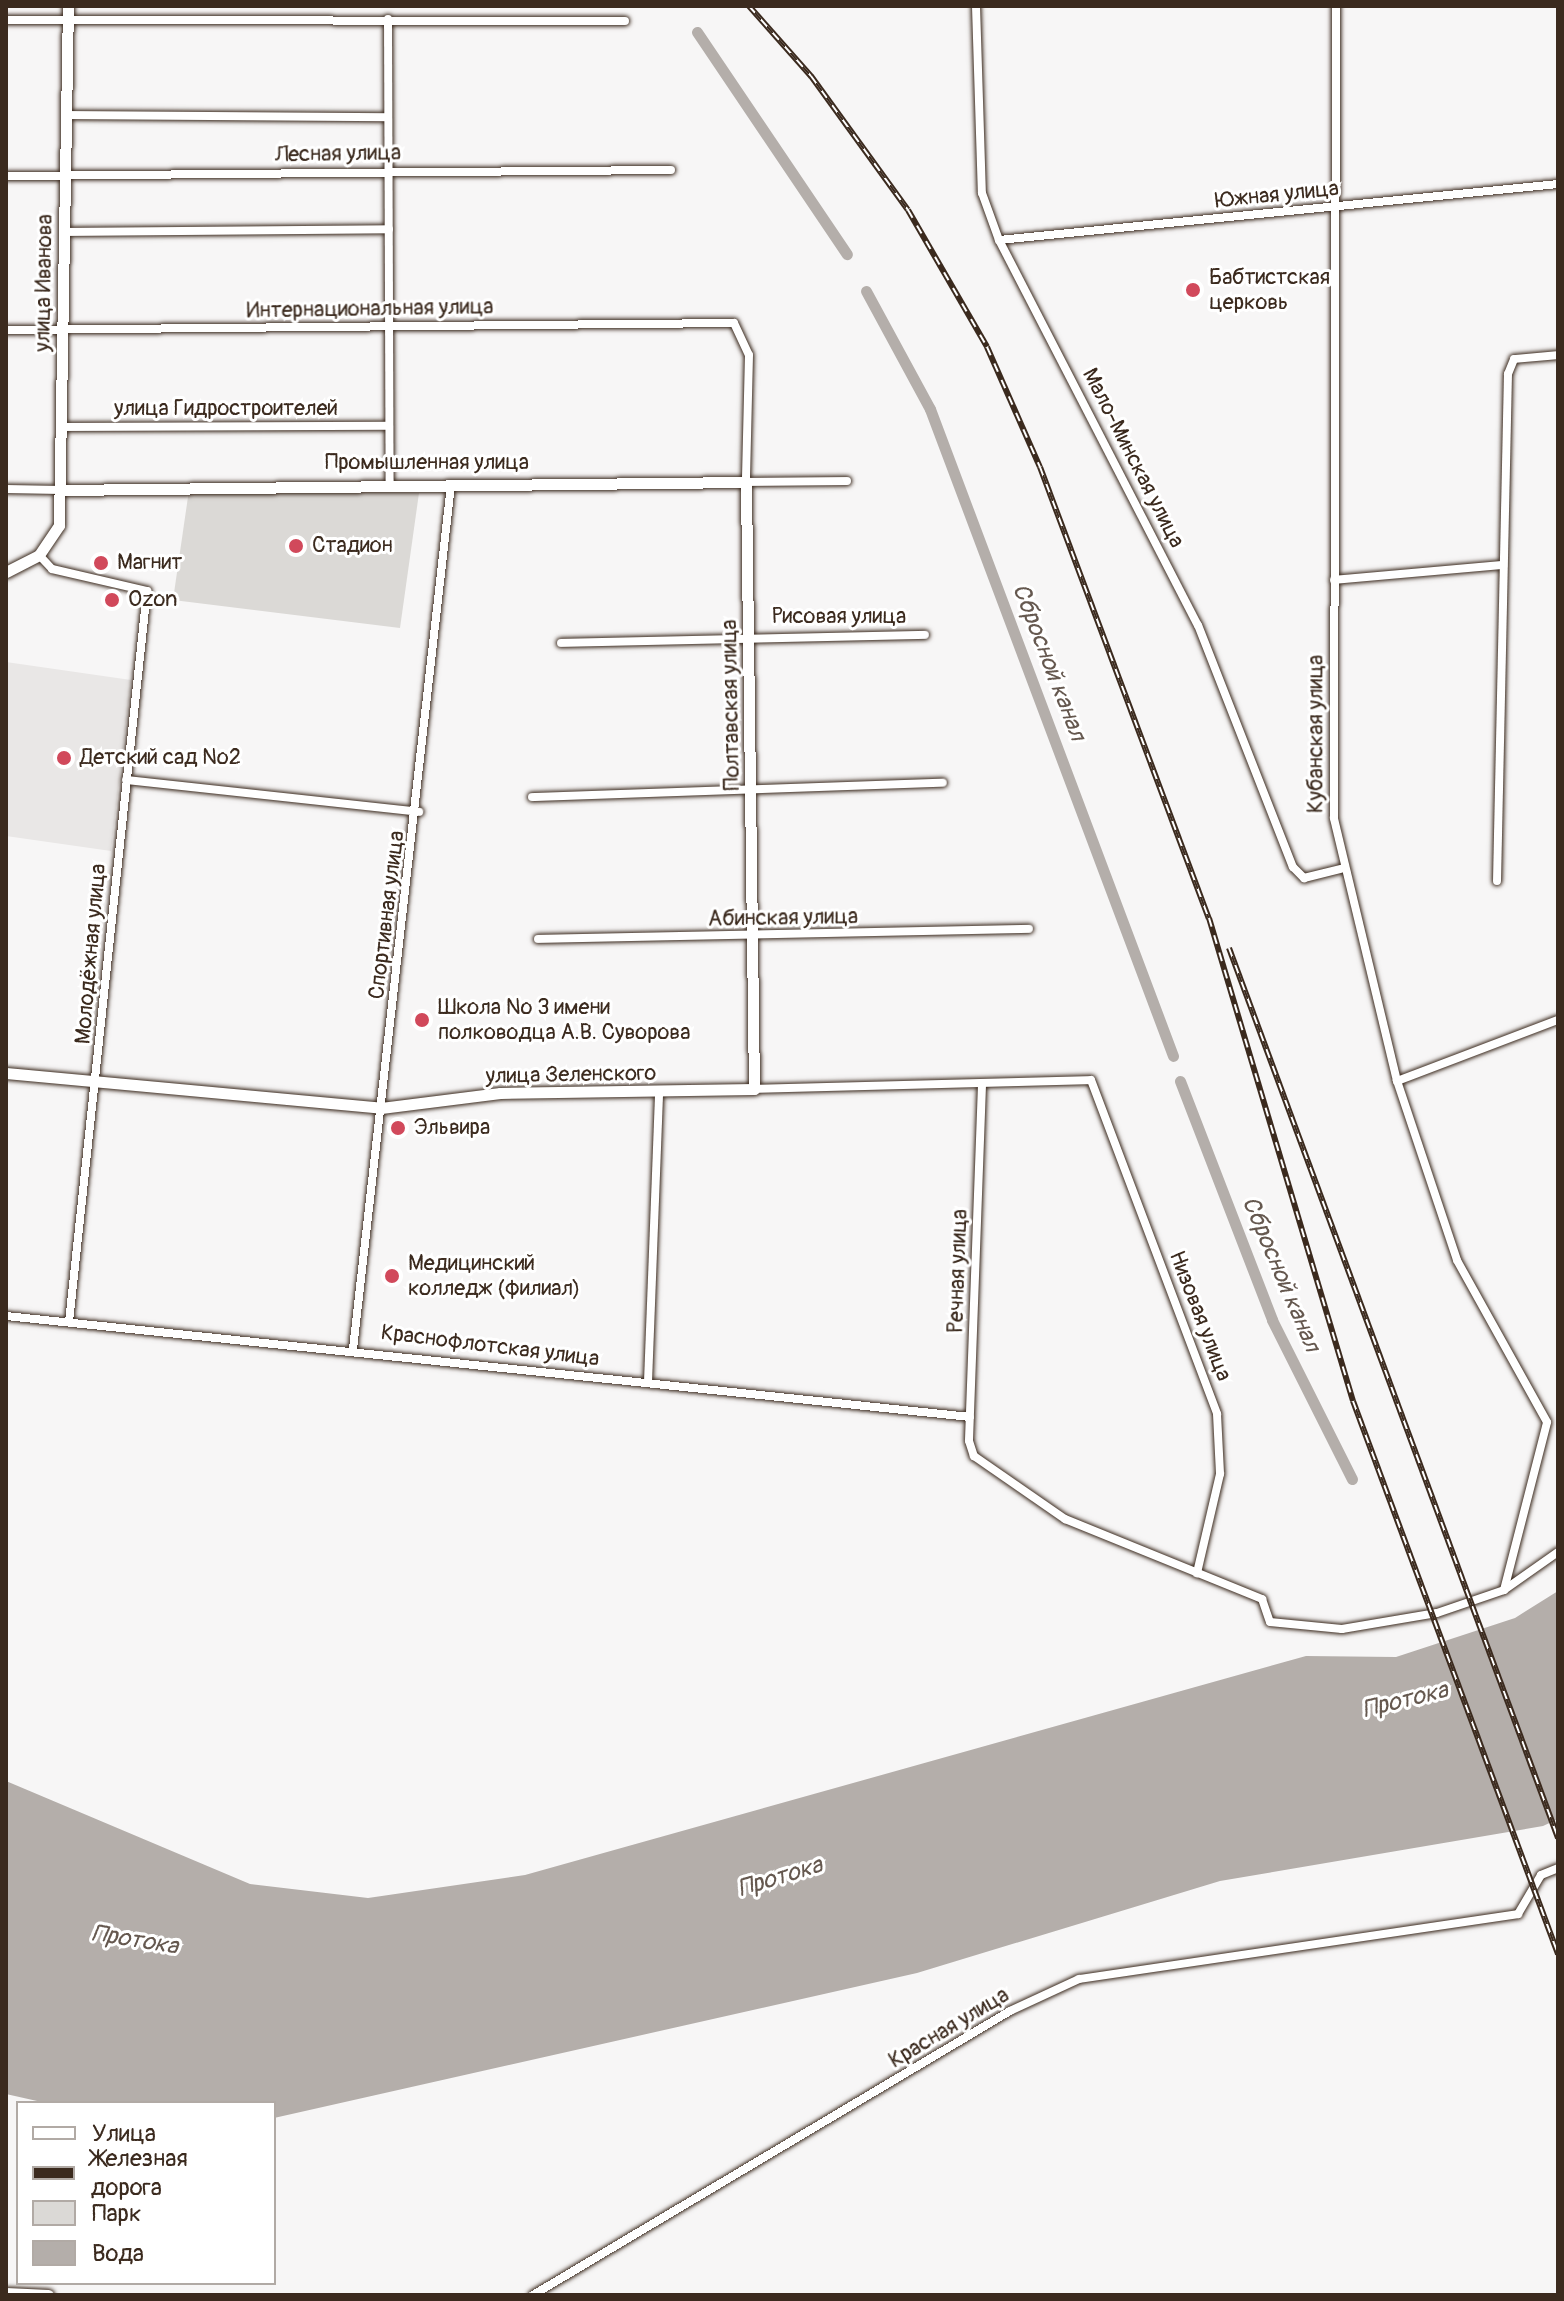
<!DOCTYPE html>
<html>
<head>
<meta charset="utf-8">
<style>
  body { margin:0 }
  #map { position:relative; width:1564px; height:2301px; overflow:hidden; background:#f7f6f6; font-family:Pangolin,sans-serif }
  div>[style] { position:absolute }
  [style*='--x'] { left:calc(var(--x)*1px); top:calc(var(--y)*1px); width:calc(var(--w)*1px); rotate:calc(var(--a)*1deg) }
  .built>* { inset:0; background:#e9e7e6 }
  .green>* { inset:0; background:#dbd9d6 }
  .water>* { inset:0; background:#b4aeaa }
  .canal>* { height:11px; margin:-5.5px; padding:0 5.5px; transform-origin:5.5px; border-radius:5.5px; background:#b4aeaa }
  .roads { filter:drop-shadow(0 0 2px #3b2a1e) drop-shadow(0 0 2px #3b2a1e) }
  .minor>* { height:8px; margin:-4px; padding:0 4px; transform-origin:4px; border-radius:4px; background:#fff }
  .tertiary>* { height:11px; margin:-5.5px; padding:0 5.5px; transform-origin:5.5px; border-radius:5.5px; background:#fff }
  .rail>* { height:6px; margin-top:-3px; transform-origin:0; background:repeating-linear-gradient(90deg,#fff 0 9px,#3b2a1e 0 18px); box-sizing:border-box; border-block:2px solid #3b2a1e }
  .dots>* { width:22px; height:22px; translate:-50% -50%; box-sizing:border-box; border:4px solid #fff; border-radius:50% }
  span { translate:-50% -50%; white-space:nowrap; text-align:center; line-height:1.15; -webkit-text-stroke:6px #fff; paint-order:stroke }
  .street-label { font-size:22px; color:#3b2a1e }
  .poi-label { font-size:22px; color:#3b2a1e }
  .left { translate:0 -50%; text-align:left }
  .water-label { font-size:24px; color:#65584f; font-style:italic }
  .frame { position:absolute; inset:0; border:8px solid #3b2a1e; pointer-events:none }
  .legend { position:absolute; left:16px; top:2101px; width:260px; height:184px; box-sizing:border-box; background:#fff; border:2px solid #b1aaa5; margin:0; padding:10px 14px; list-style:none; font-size:24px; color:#3b2a1e }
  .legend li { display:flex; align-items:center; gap:16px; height:40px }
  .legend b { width:40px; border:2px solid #b1aaa5 }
</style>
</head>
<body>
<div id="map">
  <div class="built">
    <i style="clip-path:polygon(6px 662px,131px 680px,111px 851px,6px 836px)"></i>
  </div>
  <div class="green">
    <i style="clip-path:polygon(189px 490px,419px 493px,400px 628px,173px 600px)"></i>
  </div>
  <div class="water">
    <i style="clip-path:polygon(1558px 1591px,1558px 1819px,1543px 1826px,1220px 1881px,917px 1973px,274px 2118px,274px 2103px,46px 2103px,6px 2094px,6px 1781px,250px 1884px,368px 1898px,525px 1875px,1306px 1656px,1396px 1657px,1515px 1618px)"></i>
  </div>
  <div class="canal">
    <i style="--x:697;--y:32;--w:268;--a:56"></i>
    <i style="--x:866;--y:291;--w:134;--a:61.5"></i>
    <i style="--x:930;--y:409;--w:691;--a:69.41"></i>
    <i style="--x:1180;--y:1081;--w:256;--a:68.9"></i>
    <i style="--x:1272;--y:1320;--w:178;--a:63.3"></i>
  </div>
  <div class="roads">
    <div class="minor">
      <i style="--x:976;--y:6;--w:187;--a:88.2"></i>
      <i style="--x:982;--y:193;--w:50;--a:70.1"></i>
      <i style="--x:999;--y:240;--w:433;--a:62.7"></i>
      <i style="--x:1198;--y:625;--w:260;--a:68.6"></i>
      <i style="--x:1293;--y:867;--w:16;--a:45"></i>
      <i style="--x:1304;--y:878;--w:38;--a:-14"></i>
      <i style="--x:388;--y:19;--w:465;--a:89.8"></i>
      <i style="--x:6;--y:20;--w:619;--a:0.09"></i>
      <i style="--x:67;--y:115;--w:321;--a:0.4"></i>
      <i style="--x:6;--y:176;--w:665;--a:-0.52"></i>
      <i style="--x:65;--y:232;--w:324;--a:-0.5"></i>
      <i style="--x:999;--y:240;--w:562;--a:-5.72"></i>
      <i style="--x:6;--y:330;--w:728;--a:-0.55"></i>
      <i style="--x:734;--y:323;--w:35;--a:65"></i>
      <i style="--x:749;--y:355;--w:127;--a:91.4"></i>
      <i style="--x:746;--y:482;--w:101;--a:-0.6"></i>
      <i style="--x:63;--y:427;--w:326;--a:-0.2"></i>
      <i style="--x:6;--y:489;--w:55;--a:1"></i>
      <i style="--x:39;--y:555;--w:19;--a:47"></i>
      <i style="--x:52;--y:569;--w:98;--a:13"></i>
      <i style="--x:147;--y:591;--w:735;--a:96.09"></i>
      <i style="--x:1334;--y:580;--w:170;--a:-5.1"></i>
      <i style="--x:561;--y:643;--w:364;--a:-1.3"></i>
      <i style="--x:126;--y:780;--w:295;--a:6.2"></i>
      <i style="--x:532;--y:797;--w:411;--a:-2"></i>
      <i style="--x:1497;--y:881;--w:507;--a:-88.76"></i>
      <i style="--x:1508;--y:374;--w:16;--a:-68"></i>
      <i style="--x:1514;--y:359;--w:44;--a:-5.2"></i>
      <i style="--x:538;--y:939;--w:491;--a:-1.2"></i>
      <i style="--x:1397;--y:1081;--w:172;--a:-20.8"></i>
      <i style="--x:982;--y:1085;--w:356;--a:92.1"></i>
      <i style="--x:969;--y:1441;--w:16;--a:72"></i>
      <i style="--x:974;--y:1456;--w:111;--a:34.7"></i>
      <i style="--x:1065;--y:1519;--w:213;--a:22.1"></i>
      <i style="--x:1262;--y:1599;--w:24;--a:71"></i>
      <i style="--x:1270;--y:1622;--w:72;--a:5.6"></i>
      <i style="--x:1342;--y:1629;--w:96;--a:-9.6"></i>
      <i style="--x:1437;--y:1613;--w:71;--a:-18.9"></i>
      <i style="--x:1504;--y:1590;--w:173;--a:-75.6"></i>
      <i style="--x:1547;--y:1422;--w:185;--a:-119.1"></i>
      <i style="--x:1457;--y:1260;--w:189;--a:-108.5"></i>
      <i style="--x:1397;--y:1081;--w:270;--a:-103.5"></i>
      <i style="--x:1334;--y:818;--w:812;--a:-89.86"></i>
      <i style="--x:754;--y:1089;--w:337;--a:-1.5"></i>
      <i style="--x:1091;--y:1080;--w:357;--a:69.3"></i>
      <i style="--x:1217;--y:1414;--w:60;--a:87.1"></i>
      <i style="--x:1220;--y:1474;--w:102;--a:103.1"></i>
      <i style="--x:6;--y:1316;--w:969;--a:5.98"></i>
      <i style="--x:353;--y:1349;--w:870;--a:-83.53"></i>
      <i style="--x:648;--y:1382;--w:288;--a:-87.8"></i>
      <i style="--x:1504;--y:1590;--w:66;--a:-35.1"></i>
      <i style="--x:533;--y:2295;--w:555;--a:-30.77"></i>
      <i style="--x:1010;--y:2011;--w:76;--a:-24.9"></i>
      <i style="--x:1079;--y:1979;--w:444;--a:-8.4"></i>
      <i style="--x:1518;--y:1914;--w:45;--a:-59.5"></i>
      <i style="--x:1541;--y:1875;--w:18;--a:-22"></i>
    </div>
    <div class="tertiary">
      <i style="--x:6;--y:572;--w:37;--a:-27"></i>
      <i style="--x:39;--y:555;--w:36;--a:-56"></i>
      <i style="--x:59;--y:525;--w:519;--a:-89.01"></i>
      <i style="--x:6;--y:1073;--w:377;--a:5.3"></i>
      <i style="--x:381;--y:1108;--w:120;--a:-7.2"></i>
      <i style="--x:500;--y:1093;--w:254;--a:-0.9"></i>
      <i style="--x:754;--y:1089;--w:607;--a:-90.76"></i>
      <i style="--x:746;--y:482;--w:685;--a:179.33"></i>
      <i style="--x:6;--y:2293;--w:42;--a:2.7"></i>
    </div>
  </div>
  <div class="rail">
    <i style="--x:749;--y:6;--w:94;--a:48.5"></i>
    <i style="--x:811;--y:76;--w:165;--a:54.1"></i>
    <i style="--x:908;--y:210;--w:158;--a:60"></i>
    <i style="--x:987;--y:347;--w:131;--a:66.2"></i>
    <i style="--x:1040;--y:467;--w:482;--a:69.5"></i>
    <i style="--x:1209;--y:918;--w:504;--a:73.4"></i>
    <i style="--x:1353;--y:1401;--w:590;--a:69.66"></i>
    <i style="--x:1229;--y:948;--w:949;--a:69.71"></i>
  </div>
  <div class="dots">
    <i style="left:1193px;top:290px;background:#d1495b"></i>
    <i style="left:296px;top:546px;background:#d1495b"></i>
    <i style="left:101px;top:563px;background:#d1495b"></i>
    <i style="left:112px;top:600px;background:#d1495b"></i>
    <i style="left:64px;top:758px;background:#d1495b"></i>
    <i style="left:422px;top:1020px;background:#d1495b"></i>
    <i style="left:398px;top:1128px;background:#d1495b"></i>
    <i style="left:392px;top:1276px;background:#d1495b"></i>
  </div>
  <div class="street-label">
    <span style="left:338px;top:154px;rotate:-1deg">Лесная улица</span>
    <span style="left:1277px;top:195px;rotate:-6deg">Южная улица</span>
    <span style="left:44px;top:283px;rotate:-89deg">улица Иванова</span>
    <span style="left:370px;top:309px;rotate:-1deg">Интернациональная улица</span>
    <span style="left:226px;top:409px">улица Гидростроителей</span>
    <span style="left:1133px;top:458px;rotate:63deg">Мало-Минская улица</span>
    <span style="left:427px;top:463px">Промышленная улица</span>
    <span style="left:839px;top:617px">Рисовая улица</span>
    <span style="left:731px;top:705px;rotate:-91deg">Полтавская улица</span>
    <span style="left:1316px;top:734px;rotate:-90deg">Кубанская улица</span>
    <span style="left:387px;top:915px;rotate:-83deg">Спортивная улица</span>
    <span style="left:783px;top:918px;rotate:-1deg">Абинская улица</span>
    <span style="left:91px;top:954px;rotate:-85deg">Молодёжная улица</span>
    <span style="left:571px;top:1075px;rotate:-1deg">улица Зеленского</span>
    <span style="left:958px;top:1271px;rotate:-88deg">Речная улица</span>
    <span style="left:1200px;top:1316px;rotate:69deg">Низовая улица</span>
    <span style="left:490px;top:1346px;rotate:7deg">Краснофлотская улица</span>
    <span style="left:949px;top:2028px;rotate:-31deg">Красная улица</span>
  </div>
  <div class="poi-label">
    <span class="left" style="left:1209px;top:290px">Бабтистская<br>церковь</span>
    <span class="left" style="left:312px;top:546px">Стадион</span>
    <span class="left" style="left:117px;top:563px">Магнит</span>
    <span class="left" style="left:128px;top:600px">Ozon</span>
    <span class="left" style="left:80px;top:758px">Детский сад №2</span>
    <span class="left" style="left:438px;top:1020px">Школа № 3 имени<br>полководца А.В. Суворова</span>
    <span class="left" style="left:414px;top:1128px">Эльвира</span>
    <span class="left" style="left:408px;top:1276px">Медицинский<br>колледж (филиал)</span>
  </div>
  <div class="water-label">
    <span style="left:1049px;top:662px;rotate:69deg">Сбросной канал</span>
    <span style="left:1281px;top:1274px;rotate:67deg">Сбросной канал</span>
    <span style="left:1405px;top:1700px;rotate:-14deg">Протока</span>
    <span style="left:780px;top:1877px;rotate:-17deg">Протока</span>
    <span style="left:135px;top:1940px;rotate:9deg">Протока</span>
  </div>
  <div class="frame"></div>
  <ul class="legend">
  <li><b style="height:10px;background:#fff"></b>Улица</li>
  <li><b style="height:10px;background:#3b2a1e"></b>Железная дорога</li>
  <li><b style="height:22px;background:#dbd9d6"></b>Парк</li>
  <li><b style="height:22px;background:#b4aeaa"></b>Вода</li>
  </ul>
</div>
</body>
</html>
